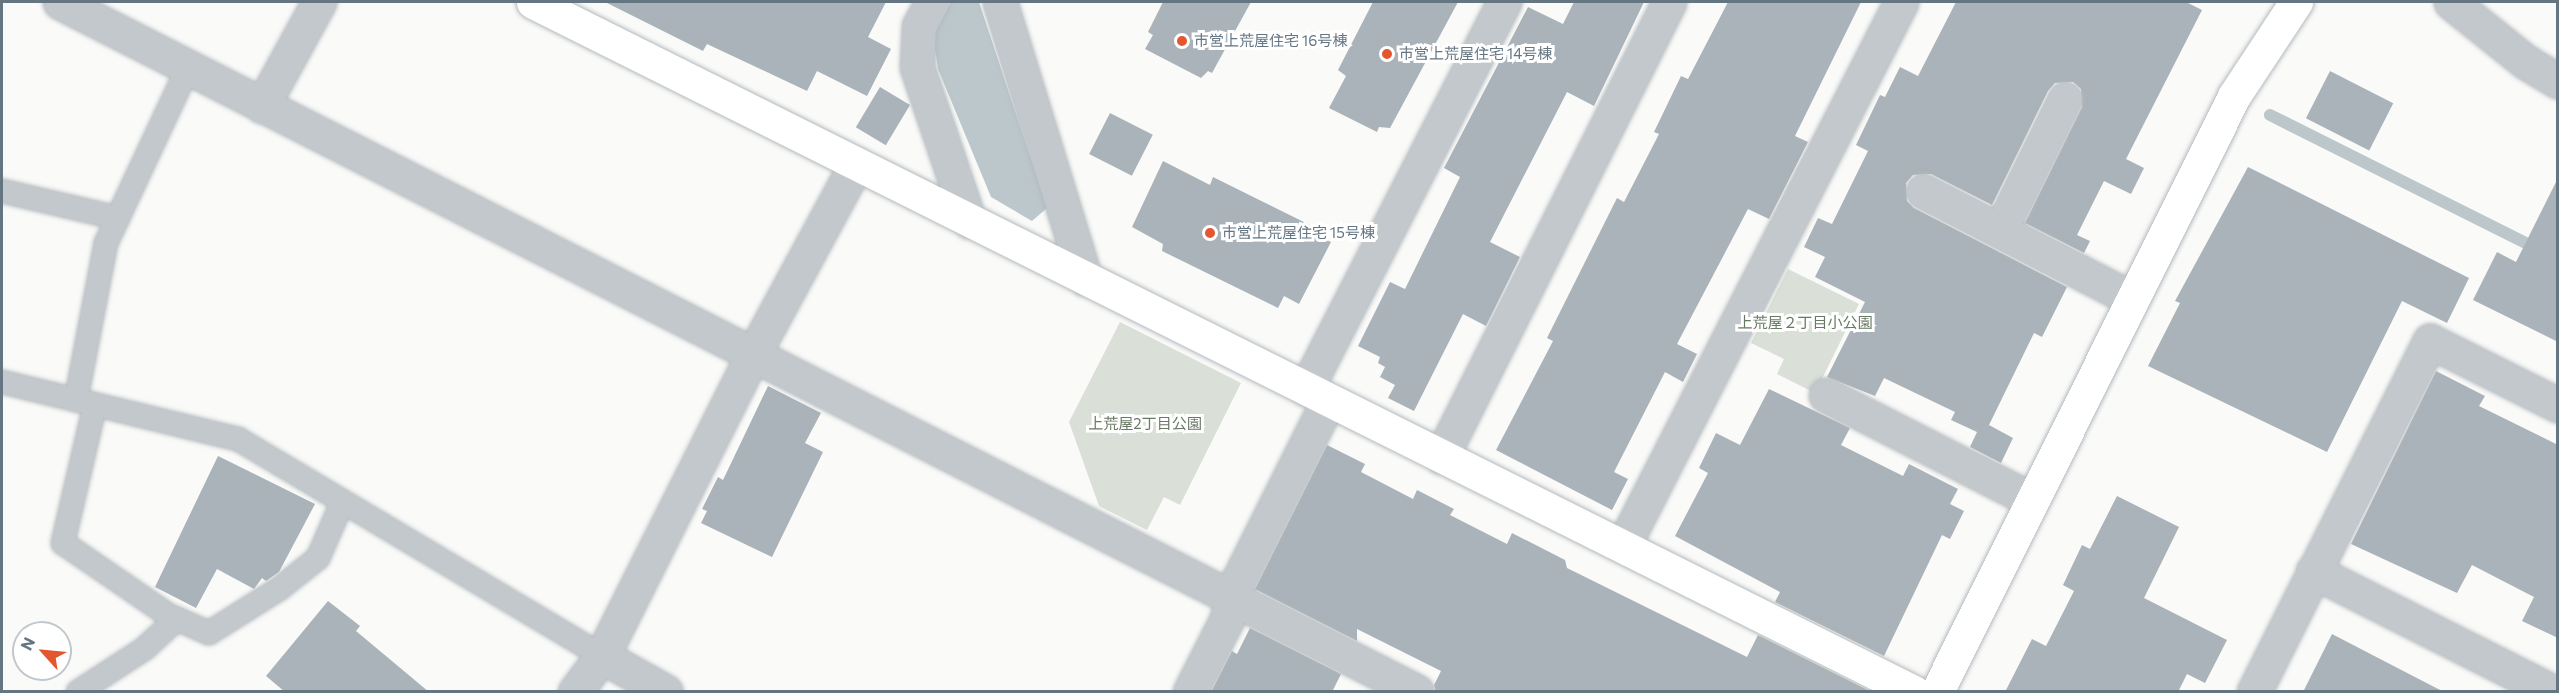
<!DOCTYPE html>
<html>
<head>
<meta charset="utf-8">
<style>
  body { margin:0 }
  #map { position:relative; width:2559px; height:693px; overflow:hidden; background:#fafaf8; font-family:Commissioner,"Noto Sans JP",sans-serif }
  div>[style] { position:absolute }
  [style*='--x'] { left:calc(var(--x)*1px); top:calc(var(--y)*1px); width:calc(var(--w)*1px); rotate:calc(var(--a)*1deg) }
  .green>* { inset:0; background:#dadfd7 }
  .water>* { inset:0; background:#bbc7cb }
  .stream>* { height:12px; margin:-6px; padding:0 6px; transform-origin:6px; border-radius:6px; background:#bbc7cb }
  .building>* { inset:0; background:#aab3b9; transform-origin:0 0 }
  .roads { filter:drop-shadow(0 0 2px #b3babf) drop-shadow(0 0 2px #b3babf) }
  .lane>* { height:22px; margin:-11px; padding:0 11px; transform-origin:11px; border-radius:11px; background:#c3c8cc }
  .street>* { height:33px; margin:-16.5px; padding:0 16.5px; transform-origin:16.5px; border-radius:16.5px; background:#c3c8cc }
  .secondary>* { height:33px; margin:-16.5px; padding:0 16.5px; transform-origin:16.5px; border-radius:16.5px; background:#fff }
  .dots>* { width:16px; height:16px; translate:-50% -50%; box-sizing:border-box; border:3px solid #fff; border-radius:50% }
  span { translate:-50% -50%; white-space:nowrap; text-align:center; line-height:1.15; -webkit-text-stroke:6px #fff; paint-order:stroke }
  .poi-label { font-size:15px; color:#657683 }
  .left { translate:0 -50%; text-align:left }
  .park-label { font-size:15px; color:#687a64 }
  .frame { position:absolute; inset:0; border:3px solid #657683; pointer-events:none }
  .north { position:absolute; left:12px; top:621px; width:60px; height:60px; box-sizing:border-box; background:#fff; border:2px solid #c1c8cd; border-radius:50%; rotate:297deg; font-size:16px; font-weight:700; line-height:24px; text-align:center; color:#657683 }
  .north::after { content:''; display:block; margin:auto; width:21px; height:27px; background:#e4572e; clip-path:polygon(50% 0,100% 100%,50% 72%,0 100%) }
</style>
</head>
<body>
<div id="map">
  <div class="green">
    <i style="clip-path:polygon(1788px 269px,1859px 304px,1815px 393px,1777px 374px,1784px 359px,1751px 343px)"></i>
    <i style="clip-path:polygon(1120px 322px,1241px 383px,1180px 505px,1164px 497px,1147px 530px,1099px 506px,1069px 422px)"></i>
  </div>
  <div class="water">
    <i style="clip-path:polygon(951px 2px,979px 2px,1047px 208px,1032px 221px,991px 197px,938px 69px,933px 36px)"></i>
  </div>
  <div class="stream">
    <i style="--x:2270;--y:115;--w:302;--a:26.6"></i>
  </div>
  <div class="building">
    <i style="clip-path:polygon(605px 2px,886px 2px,868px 37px,891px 49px,867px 96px,817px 71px,807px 91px,707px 44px,703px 51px)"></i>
    <i style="clip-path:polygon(1163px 2px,1251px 2px,1212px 73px,1208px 71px,1201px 78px,1145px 49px,1153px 35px,1148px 32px)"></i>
    <i style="clip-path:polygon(1373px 2px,1458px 2px,1390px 128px,1379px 127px,1377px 132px,1329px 108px,1346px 76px,1338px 70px)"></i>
    <i style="clip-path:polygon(1574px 2px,1644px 2px,1594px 106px,1567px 92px,1490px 242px,1520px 257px,1486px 326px,1463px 314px,1414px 411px,1388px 398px,1395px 385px,1380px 377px,1385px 367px,1378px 363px,1380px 357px,1358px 346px,1390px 282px,1405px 289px,1460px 177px,1444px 168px,1528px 7px,1563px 24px)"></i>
    <i style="clip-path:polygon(1728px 2px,1861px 2px,1795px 136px,1808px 142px,1769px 219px,1748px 209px,1677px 344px,1697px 354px,1683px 382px,1665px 372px,1614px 472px,1628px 479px,1612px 510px,1496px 450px,1553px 341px,1547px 338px,1617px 198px,1624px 202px,1659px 134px,1654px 132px,1681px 76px,1688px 79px)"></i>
    <i style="clip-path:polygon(1956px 2px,2186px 2px,2202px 10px,2126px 159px,2144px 168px,2131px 194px,2104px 181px,2077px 235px,2090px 241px,2084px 253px,2025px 223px,2082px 107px,2081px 89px,2073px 82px,2055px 83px,2048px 91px,1992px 205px,1931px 174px,1913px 175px,1906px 183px,1907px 201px,1914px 208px,2067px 287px,2042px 337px,2034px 333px,1989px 425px,2013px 438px,2001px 463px,1970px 447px,1977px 432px,1951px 420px,1955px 412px,1884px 378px,1875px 396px,1827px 377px,1865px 302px,1815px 277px,1825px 257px,1804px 247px,1818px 218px,1832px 224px,1868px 151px,1856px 145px,1880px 95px,1885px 97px,1900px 67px,1918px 76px)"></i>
    <i style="left:2330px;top:71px;width:71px;height:53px;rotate:27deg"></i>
    <i style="left:880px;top:87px;width:35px;height:47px;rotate:31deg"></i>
    <i style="left:1110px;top:113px;width:48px;height:46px;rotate:27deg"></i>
    <i style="clip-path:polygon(1163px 161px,1210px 185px,1213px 177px,1322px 231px,1319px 237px,1331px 242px,1299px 304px,1284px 296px,1278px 308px,1162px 251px,1163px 244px,1132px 227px)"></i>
    <i style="clip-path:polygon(2248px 167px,2469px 278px,2447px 323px,2402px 301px,2327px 452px,2148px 366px,2180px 303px,2175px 301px)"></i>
    <i style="clip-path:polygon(2558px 178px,2558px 342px,2473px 300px,2497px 252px,2516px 262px)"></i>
    <i style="clip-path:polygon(2436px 371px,2485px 396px,2479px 406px,2558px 445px,2558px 638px,2522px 621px,2534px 597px,2472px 565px,2457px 593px,2351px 544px)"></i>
    <i style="clip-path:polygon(768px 386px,821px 413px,805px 443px,823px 452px,772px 557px,701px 523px,707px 511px,702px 509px,718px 477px,723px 480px)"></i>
    <i style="clip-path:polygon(1769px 389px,1850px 428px,1841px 445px,1903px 476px,1909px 464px,1958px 489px,1950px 504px,1964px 511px,1950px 539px,1942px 535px,1884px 656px,1775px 602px,1780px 592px,1675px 536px,1708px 473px,1699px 468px,1716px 433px,1740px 445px)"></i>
    <i style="clip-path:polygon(1327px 445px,1365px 464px,1361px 472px,1413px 499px,1417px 490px,1454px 509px,1450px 515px,1507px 544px,1512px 533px,1565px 560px,1567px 568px,1747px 657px,1758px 635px,1868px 690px,1436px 692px,1434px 685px,1441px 671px,1357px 629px,1357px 641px,1255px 589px)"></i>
    <i style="clip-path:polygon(218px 456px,315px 504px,279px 572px,266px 581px,262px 578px,254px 589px,217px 569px,196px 608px,155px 587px)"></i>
    <i style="clip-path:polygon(2117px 496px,2179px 527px,2144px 598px,2227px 640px,2205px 683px,2187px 674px,2178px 692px,2005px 692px,2032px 639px,2046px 646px,2074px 591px,2063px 585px,2082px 545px,2090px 549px)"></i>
    <i style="clip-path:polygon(328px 601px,360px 626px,356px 631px,429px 692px,285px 692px,266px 676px)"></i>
    <i style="clip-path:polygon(1250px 628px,1341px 674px,1332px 692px,1211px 692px,1232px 651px,1237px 654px)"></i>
    <i style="clip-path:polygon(2332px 634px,2384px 661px,2444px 692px,2303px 692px)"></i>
  </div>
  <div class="roads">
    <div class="lane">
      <i style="--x:2;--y:191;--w:119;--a:13.1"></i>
      <i style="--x:2;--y:382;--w:243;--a:13.6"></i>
      <i style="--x:238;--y:439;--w:424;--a:30.8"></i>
      <i style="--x:76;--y:400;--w:160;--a:-79.2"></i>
      <i style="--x:106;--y:243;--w:193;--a:-64.9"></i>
      <i style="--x:95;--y:405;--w:142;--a:103.1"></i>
      <i style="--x:63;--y:543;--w:127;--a:34.4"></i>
      <i style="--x:168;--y:615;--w:45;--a:23.7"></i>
      <i style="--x:209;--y:633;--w:83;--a:-32.2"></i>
      <i style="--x:279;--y:589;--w:50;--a:-38.5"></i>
      <i style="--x:318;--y:558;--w:60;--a:-66.4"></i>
      <i style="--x:78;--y:692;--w:79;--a:-33.1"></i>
      <i style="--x:144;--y:649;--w:45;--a:-42.3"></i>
    </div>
    <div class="street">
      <i style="--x:60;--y:2;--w:1522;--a:26.95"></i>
      <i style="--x:932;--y:2;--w:27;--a:118"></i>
      <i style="--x:919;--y:26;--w:41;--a:92.8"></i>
      <i style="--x:917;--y:67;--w:163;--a:71.3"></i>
      <i style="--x:1000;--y:2;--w:290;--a:72.9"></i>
      <i style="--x:2451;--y:2;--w:96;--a:38.7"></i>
      <i style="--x:2526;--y:62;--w:37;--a:31"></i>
      <i style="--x:262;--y:106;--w:119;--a:-61.3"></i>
      <i style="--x:1923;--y:191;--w:233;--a:27.3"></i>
      <i style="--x:2000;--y:231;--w:147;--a:-63.8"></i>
      <i style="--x:1306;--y:389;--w:435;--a:-62.9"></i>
      <i style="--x:1826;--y:395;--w:229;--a:27"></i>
      <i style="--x:1441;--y:457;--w:509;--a:-63.38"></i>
      <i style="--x:1623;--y:546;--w:611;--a:-62.93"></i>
      <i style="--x:2313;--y:571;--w:269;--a:26.8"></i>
      <i style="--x:602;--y:656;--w:73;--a:29.4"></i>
      <i style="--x:575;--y:692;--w:45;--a:-53.1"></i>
      <i style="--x:602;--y:656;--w:339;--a:-63.4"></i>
      <i style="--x:754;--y:353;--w:215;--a:-61.6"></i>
      <i style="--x:1190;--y:692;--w:80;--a:-63.1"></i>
      <i style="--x:1226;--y:621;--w:42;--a:-73.3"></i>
      <i style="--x:1238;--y:581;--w:201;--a:-63.4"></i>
      <i style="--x:2254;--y:692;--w:393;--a:-63.4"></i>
      <i style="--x:2430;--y:341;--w:143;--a:26.6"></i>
    </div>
    <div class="secondary">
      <i style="--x:533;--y:2;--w:1544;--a:26.55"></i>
      <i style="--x:1937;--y:692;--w:666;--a:-63.51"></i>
      <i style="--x:2234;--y:96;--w:113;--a:-56.6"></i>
    </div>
  </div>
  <div class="dots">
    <i style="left:1182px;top:41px;background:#e4572e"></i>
    <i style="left:1387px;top:54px;background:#e4572e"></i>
    <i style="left:1210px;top:233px;background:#e4572e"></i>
  </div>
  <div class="poi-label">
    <span class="left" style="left:1194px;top:41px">市営上荒屋住宅 16号棟</span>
    <span class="left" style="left:1399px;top:54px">市営上荒屋住宅 14号棟</span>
    <span class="left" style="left:1222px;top:233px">市営上荒屋住宅 15号棟</span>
  </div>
  <div class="park-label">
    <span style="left:1805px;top:323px">上荒屋２丁目小公園</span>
    <span style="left:1145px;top:424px">上荒屋2丁目公園</span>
  </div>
  <div class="frame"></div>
  <div class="north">N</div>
</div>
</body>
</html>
